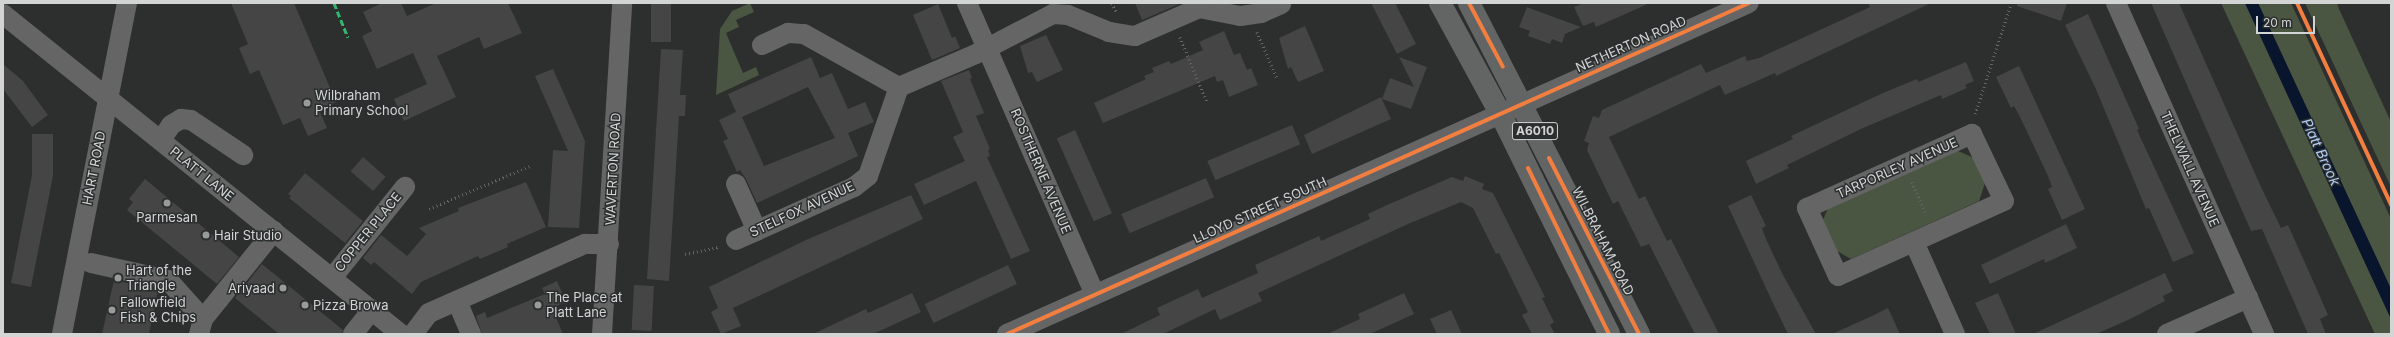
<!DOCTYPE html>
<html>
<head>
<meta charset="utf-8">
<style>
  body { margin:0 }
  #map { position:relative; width:2394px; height:337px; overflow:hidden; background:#2d2e2e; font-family:Inter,sans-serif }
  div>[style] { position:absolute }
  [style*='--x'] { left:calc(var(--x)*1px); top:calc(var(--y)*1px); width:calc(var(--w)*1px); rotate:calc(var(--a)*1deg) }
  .green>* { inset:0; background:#4a5641 }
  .water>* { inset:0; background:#08152c }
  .building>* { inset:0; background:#444544; transform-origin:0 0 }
  .path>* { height:2.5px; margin-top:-1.25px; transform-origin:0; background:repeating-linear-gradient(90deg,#636464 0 1px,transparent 0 4px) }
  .minor>* { height:20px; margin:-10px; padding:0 10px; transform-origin:10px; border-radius:10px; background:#656565 }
  .highway>* { height:22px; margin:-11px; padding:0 11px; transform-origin:11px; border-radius:11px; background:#636464 }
  .quiet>* { height:3px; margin-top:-1.5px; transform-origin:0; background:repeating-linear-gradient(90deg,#33b770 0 6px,transparent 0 9px) }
  .cycleway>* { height:4px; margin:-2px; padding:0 2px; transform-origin:2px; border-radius:2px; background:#f27e40 }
  .dots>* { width:11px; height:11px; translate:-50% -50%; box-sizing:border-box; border:2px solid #2c2f2f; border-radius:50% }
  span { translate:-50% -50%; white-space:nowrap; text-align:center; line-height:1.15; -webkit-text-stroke:3px #2c2f2f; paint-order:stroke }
  .shield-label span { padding:1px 3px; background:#2c2f2f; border:1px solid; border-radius:3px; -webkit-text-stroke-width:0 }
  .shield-label { font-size:12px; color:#d3d5d5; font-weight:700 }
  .street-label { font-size:13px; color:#d3d5d5 }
  .poi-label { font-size:13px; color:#d3d5d5 }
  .left { translate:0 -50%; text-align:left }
  .right { translate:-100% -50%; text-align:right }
  .water-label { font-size:14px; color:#afcbf6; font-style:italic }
  .frame { position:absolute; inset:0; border:4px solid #d3d5d5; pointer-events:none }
  .scale { position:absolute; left:2256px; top:16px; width:59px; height:18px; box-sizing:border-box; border:2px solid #d3d5d5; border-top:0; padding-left:5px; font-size:12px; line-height:14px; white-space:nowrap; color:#d3d5d5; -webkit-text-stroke:3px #2c2f2f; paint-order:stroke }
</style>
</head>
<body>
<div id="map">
  <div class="green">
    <i style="clip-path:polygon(750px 3px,754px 12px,736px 20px,739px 27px,726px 33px,743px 73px,756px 67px,759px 75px,716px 95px,720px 29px,732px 11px)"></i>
    <i style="clip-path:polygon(2221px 3px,2245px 3px,2391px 319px,2391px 334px,2375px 334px)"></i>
    <i style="clip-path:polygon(2258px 3px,2291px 3px,2391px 219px,2391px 289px)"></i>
    <i style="clip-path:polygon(2305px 3px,2337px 3px,2339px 9px,2391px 122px,2391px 187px)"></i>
    <i style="clip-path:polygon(1956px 150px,1974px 158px,1985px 183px,1979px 201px,1851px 259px,1837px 251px,1822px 222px,1829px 206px)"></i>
  </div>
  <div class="water">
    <i style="clip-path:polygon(2245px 3px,2258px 3px,2391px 289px,2391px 319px)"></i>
  </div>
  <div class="building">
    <i style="clip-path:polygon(231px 3px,294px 3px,336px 102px,319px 110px,327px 128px,308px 136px,300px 118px,283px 125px,259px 70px,250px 74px,239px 48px,248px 44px)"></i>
    <i style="clip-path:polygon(382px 3px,401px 3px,407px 16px,436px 3px,508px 3px,522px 33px,484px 49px,479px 37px,437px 56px,456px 97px,404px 121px,394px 99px,427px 84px,413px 53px,377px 69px,362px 36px,372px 31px,363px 12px)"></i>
    <i style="left:651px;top:3px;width:20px;height:39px"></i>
    <i style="clip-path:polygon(1135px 3px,1182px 3px,1142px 20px)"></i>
    <i style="clip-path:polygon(1371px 3px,1395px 3px,1416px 44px,1397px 54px)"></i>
    <i style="clip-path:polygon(1584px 3px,1650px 3px,1596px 27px,1594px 22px,1583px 26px,1574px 7px)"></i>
    <i style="clip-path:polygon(1868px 3px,1931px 3px,1776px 76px,1775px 73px,1725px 95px,1720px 85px,1609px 137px,1639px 199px,1645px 196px,1667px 241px,1671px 239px,1719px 334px,1695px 334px,1649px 244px,1641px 247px,1618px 201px,1613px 204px,1587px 150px,1589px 143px,1584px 141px,1593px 116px,1599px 118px,1602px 110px,1701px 64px,1706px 73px,1745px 56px,1747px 61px,1759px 58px,1870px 7px)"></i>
    <i style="clip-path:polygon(2017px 3px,2067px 3px,2061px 21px,2017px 6px)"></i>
    <i style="clip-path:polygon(2151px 3px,2179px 3px,2261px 187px,2281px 228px,2288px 225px,2318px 292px,2328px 315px,2320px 319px,2326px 334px,2308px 334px,2262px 229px,2251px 231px)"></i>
    <i style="clip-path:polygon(938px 4px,952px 38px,955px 36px,960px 48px,932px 60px,913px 15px)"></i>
    <i style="clip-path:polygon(1527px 7px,1548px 15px,1581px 27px,1565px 34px,1562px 43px,1552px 39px,1550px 44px,1528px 36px,1530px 31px,1519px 27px)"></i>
    <i style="clip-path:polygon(2088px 14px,2139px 129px,2137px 130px,2194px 253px,2173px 262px,2149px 208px,2146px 209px,2095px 87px,2065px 25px)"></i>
    <i style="clip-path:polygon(1305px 26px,1324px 71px,1298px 82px,1291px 67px,1288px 69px,1279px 38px)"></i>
    <i style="clip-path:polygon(1224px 31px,1234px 55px,1240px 53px,1247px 70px,1251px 68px,1258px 85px,1229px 97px,1223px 80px,1217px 82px,1215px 76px,1103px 123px,1094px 103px,1146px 79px,1144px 76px,1154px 72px,1152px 68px,1169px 61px,1171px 64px,1203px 50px,1199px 42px)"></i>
    <i style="clip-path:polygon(1046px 35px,1063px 70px,1037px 82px,1032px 72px,1028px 73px,1020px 46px)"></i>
    <i style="clip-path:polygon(661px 49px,683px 50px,680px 95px,686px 95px,685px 116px,679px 116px,669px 281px,647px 279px)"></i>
    <i style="clip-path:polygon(evenodd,811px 57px,820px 78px,832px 73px,848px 109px,865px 102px,874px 122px,848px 133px,858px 156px,757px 203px,746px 179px,740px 170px,737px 172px,723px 141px,728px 139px,719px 120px,736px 112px,728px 94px,811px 57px,808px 87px,835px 138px,764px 166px,742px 117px,808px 87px)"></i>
    <i style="clip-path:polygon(1399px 57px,1427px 67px,1411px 109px,1382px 99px,1390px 78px,1414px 87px)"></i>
    <i style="clip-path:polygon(1966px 62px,1974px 81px,1965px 85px,1967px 88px,1942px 99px,1941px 95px,1863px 128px,1787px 165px,1789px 168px,1756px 184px,1746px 161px,1793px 139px,1791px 136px,1883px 93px,1917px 79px,1918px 82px)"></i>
    <i style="clip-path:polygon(3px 64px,23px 81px,48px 115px,32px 127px,3px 89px)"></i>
    <i style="clip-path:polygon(2019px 66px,2085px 209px,2062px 220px,2048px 189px,2052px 187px,2048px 176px,2020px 117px,2014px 106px,2011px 108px,1996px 77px)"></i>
    <i style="clip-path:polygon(553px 69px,585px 141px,579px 228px,548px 227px,553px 150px,568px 151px,535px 76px)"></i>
    <i style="clip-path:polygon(969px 70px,972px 78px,970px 79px,984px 113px,976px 116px,990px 149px,988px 150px,990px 156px,987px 157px,1030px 251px,1011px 259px,976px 181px,924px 205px,914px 184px,965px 161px,953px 137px,963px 132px,941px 81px)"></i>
    <i style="clip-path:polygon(1381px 97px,1391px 119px,1312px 154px,1304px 135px)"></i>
    <i style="left:1292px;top:125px;width:21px;height:92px;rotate:67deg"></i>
    <i style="left:1075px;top:130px;width:91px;height:20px;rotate:66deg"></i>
    <i style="clip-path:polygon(32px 134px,53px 134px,53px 176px,31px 287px,11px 283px,32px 175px)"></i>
    <i style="left:363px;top:157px;width:30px;height:19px;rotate:41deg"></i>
    <i style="clip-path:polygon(305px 173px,363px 221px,345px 243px,289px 198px,291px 196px,288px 194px)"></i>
    <i style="clip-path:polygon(1465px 176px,1484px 184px,1482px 189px,1493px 193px,1545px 297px,1542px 298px,1554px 322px,1550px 325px,1555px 334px,1532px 334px,1522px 315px,1528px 312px,1499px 253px,1496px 254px,1473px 208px,1461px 202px,1408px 224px,1258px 293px,1262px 301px,1220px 320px,1215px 309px,1163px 334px,1121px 334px,1160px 315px,1157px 308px,1198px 289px,1202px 298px,1258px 273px,1255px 265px,1319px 236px,1321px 241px,1370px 219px,1368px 214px,1387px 205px,1452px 177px,1463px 181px)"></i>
    <i style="left:1206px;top:178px;width:21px;height:92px;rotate:67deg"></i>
    <i style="clip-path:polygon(145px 179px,239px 257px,217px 284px,127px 210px,133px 202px,129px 199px)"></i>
    <i style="clip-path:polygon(526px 182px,546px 227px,507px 244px,508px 247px,480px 259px,478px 256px,421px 282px,412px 294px,374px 262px,371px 265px,363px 258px,381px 235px,407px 256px,426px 234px,419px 228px,459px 211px,458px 208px)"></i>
    <i style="clip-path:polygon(911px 195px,923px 219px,733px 308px,741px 326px,721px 334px,711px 312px,718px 308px,709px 287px,806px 240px)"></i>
    <i style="clip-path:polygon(1751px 195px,1766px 226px,1762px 228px,1766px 239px,1783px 275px,1816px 334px,1788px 334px,1772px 301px,1728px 206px)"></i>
    <i style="clip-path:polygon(2066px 224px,2077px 248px,2045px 263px,2044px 259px,1990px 284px,1981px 265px)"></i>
    <i style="clip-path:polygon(262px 264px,343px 330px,342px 334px,279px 334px,235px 298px)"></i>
    <i style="left:1008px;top:265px;width:21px;height:92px;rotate:65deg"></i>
    <i style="clip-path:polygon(2165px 273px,2173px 291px,2163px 296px,2165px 301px,2128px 320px,2096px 334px,2033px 334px)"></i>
    <i style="clip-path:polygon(114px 280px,158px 290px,149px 334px,102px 334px)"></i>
    <i style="clip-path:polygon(557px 281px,566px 302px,552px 308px,563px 334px,482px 334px,476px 316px,485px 312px,487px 318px,545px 294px,542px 288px)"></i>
    <i style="left:634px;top:285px;width:20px;height:45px;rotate:3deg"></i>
    <i style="clip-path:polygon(912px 293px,921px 312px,873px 334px,813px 334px,866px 309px,868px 313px)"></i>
    <i style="clip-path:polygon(1404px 293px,1414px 314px,1370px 334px,1327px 334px,1360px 319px,1358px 314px)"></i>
    <i style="clip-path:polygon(1998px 293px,2009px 318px,2016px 334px,1990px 334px,1975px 303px)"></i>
    <i style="clip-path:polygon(1888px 308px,1900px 334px,1832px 334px,1872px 316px)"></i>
    <i style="clip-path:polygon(1451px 310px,1462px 334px,1437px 334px,1430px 319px)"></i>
  </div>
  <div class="path">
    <i style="--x:1112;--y:3;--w:11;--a:63"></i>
    <i style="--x:1257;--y:32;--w:50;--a:66.5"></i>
    <i style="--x:1180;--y:37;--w:70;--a:67.4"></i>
    <i style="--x:1975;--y:114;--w:117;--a:-72"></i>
    <i style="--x:1912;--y:182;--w:36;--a:66"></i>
    <i style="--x:429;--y:209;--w:112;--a:-23.1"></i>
    <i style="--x:685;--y:254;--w:34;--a:-12"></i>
  </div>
  <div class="minor">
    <i style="--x:967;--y:3;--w:318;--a:66.3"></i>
    <i style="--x:1201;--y:3;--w:5;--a:112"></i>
    <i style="--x:1199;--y:8;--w:42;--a:11"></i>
    <i style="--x:1240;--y:16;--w:21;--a:-8"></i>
    <i style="--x:1261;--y:13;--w:22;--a:-24"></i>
    <i style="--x:2116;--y:3;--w:363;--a:65.9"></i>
    <i style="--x:3;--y:14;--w:511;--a:38.8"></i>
    <i style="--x:762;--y:45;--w:29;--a:-25"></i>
    <i style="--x:788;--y:33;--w:16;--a:4"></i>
    <i style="--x:804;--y:34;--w:109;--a:29.2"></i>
    <i style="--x:899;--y:87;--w:84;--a:-23.2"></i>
    <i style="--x:976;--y:54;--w:87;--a:-27.5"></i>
    <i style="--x:1053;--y:14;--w:15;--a:4"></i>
    <i style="--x:1068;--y:15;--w:44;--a:22.5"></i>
    <i style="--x:1109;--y:32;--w:26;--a:9"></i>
    <i style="--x:1135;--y:36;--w:70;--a:-23.6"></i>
    <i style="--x:1972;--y:134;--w:74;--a:64.5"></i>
    <i style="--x:2004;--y:201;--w:182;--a:155.7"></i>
    <i style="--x:1838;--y:276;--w:75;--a:-114.5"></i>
    <i style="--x:1807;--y:208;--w:181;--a:-24.2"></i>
    <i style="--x:161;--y:140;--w:18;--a:-56"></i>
    <i style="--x:171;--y:125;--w:12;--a:-31"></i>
    <i style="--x:181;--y:119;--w:10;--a:6"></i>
    <i style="--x:191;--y:120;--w:63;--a:33.9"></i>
    <i style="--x:736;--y:184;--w:51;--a:65.9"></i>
    <i style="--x:736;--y:240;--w:129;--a:-24.2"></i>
    <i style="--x:854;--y:187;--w:18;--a:-38"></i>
    <i style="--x:868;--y:176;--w:94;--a:-70.8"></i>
    <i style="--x:1914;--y:242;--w:101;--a:66"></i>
    <i style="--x:91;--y:263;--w:79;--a:12.4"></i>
    <i style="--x:168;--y:280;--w:52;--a:48.1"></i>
    <i style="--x:332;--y:278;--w:117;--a:-51.3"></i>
    <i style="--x:457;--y:301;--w:36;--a:67"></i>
    <i style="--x:62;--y:334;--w:337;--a:-78.9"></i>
    <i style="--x:199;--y:334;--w:16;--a:-75"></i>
    <i style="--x:203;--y:319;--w:113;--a:-51.1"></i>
    <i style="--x:353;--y:334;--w:31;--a:-52"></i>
    <i style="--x:413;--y:334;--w:26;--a:-53"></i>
    <i style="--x:429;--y:313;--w:171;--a:-23.9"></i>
    <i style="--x:585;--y:244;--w:24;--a:0"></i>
    <i style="--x:602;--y:334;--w:332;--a:-86.5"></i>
    <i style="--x:1007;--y:334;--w:812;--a:-24.04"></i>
    <i style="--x:2167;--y:334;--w:89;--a:-24"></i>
  </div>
  <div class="highway">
    <i style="--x:1440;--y:3;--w:125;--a:61.4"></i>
    <i style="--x:1500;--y:113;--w:246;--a:63.7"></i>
    <i style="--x:1469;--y:3;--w:372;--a:62.8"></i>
  </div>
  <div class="quiet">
    <i style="--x:334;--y:3;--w:37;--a:68"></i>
  </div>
  <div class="cycleway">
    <i style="--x:1469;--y:3;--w:72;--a:62"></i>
    <i style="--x:2297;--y:3;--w:223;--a:65"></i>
    <i style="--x:1549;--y:158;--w:198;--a:62.9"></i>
    <i style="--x:1528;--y:168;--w:185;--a:64"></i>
    <i style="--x:1007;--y:334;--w:812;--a:-24.04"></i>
  </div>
  <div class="dots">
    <i style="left:307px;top:103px;background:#999b9b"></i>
    <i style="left:167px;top:203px;background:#999b9b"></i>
    <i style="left:206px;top:235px;background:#999b9b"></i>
    <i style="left:118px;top:278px;background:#999b9b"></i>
    <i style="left:283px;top:288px;background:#999b9b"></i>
    <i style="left:305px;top:305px;background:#999b9b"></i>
    <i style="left:538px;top:305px;background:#999b9b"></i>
    <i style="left:112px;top:310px;background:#999b9b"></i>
  </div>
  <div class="shield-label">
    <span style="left:1535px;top:131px">A6010</span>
  </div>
  <div class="street-label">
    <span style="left:1631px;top:44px;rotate:-24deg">NETHERTON ROAD</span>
    <span style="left:94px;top:168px;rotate:-79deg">HART ROAD</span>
    <span style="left:1897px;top:168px;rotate:-24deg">TARPORLEY AVENUE</span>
    <span style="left:613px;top:169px;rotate:-87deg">WAVERTON ROAD</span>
    <span style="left:2190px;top:169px;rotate:66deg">THELWALL AVENUE</span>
    <span style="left:1041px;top:171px;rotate:67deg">ROSTHERNE AVENUE</span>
    <span style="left:202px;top:174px;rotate:39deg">PLATT LANE</span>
    <span style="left:802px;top:209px;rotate:-25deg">STELFOX AVENUE</span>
    <span style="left:1260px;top:210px;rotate:-24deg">LLOYD STREET SOUTH</span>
    <span style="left:368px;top:232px;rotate:-51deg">COPPER PLACE</span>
    <span style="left:1603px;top:241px;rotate:63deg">WILBRAHAM ROAD</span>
  </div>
  <div class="poi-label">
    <span class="left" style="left:315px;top:103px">Wilbraham<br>Primary School</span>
    <span style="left:167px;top:217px">Parmesan</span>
    <span class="left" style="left:214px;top:235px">Hair Studio</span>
    <span class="left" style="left:126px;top:278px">Hart of the<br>Triangle</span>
    <span class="right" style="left:275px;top:288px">Ariyaad</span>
    <span class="left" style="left:546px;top:305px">The Place at<br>Platt Lane</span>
    <span class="left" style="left:120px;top:310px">Fallowfield<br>Fish &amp; Chips</span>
    <span class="left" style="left:313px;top:305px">Pizza Browa</span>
  </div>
  <div class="water-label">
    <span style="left:2321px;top:152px;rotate:65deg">Platt Brook</span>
  </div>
  <div class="frame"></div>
  <div class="scale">20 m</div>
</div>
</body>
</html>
